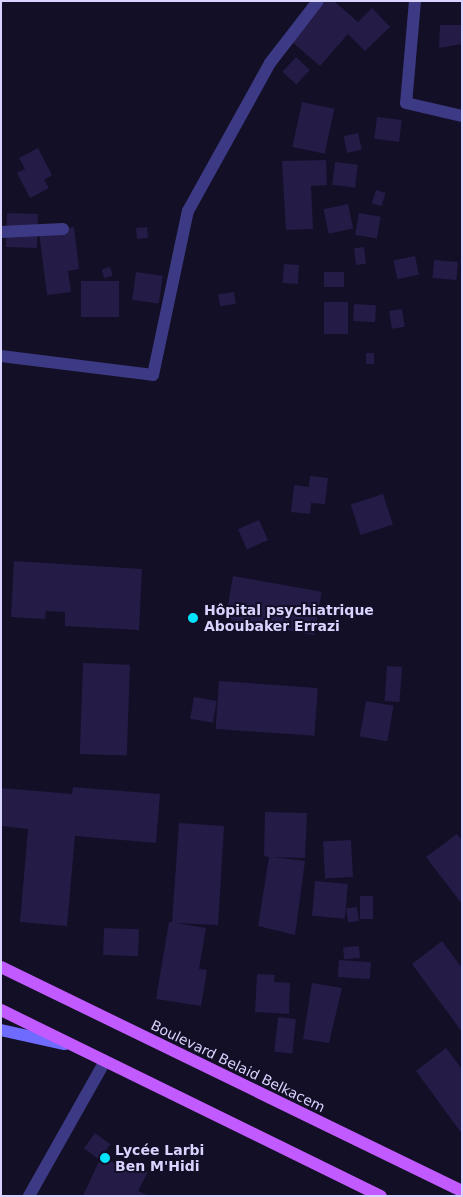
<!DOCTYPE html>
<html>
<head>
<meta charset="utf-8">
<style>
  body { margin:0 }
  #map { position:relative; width:463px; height:1197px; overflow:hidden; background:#130f26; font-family:"DejaVu Sans",sans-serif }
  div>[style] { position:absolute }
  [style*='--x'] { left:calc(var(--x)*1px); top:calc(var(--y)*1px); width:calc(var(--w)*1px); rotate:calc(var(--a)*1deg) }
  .building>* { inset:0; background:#241b47; transform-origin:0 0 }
  .street>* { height:12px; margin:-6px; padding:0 6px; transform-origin:6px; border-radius:6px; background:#3d3a85 }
  .secondary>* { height:12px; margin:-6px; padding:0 6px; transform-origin:6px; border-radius:6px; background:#6f6bff }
  .primary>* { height:12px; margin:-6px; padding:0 6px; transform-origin:6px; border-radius:6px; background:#c25bff }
  .dots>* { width:14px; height:14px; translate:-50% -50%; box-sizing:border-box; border:2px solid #130f26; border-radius:50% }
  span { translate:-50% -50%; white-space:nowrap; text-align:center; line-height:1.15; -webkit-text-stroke:4px #130f26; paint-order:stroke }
  .poi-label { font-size:14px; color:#d9d4ff; font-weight:700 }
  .left { translate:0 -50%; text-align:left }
  .street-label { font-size:14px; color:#d9d4ff }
  .frame { position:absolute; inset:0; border:2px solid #d9d4ff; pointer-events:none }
</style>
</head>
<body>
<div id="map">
  <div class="building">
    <i style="clip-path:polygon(325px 1px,334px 1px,358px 22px,372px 8px,390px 27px,365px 51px,348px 34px,320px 66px,291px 41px)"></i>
    <i style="clip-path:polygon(440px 25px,462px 25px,462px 44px,439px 48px)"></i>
    <i style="left:296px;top:57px;width:19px;height:20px;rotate:43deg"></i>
    <i style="left:302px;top:102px;width:33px;height:46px;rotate:12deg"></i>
    <i style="left:377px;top:117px;width:25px;height:22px;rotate:7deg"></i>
    <i style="left:358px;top:133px;width:17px;height:15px;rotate:77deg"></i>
    <i style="clip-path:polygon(38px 148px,52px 175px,44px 180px,49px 188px,30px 198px,17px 173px,25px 169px,19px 158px)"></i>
    <i style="clip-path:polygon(326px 160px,327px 185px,311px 186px,313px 229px,286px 230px,282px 161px)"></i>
    <i style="left:335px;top:162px;width:23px;height:23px;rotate:7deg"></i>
    <i style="left:376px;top:190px;width:10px;height:14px;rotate:17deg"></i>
    <i style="left:348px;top:204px;width:25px;height:25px;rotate:78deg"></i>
    <i style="left:7px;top:213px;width:31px;height:34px;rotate:2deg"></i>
    <i style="left:359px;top:213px;width:22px;height:22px;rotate:10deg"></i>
    <i style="clip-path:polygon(74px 227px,79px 269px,68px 271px,71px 292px,47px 295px,39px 232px)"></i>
    <i style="left:147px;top:227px;width:11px;height:11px;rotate:85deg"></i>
    <i style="left:364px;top:247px;width:17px;height:10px;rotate:83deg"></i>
    <i style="left:415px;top:256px;width:19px;height:22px;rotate:78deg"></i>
    <i style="left:434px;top:260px;width:24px;height:18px;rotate:5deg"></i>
    <i style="left:284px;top:264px;width:15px;height:19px;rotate:4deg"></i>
    <i style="left:110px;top:267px;width:9px;height:9px;rotate:72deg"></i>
    <i style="left:136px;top:272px;width:27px;height:28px;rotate:8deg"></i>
    <i style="left:324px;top:272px;width:20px;height:15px"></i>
    <i style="left:81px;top:281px;width:38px;height:36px"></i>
    <i style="left:234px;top:292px;width:12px;height:16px;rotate:81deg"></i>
    <i style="left:324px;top:302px;width:24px;height:32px"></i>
    <i style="left:354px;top:304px;width:22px;height:17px;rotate:3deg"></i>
    <i style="left:402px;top:309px;width:18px;height:13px;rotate:81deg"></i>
    <i style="left:374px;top:353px;width:11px;height:8px;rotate:90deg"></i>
    <i style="clip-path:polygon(310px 476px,328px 478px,325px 504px,311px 503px,310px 514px,291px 512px,294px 485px,309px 487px)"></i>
    <i style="left:383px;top:494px;width:32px;height:34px;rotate:72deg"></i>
    <i style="left:259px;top:520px;width:22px;height:23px;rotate:66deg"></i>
    <i style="clip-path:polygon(14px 561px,142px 569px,139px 630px,65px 626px,65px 612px,46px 611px,45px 619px,11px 617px)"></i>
    <i style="left:233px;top:576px;width:90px;height:44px;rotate:10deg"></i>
    <i style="left:83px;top:663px;width:47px;height:91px;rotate:2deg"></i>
    <i style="left:387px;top:666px;width:15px;height:35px;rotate:4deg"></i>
    <i style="left:219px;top:681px;width:99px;height:48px;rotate:4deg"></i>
    <i style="left:194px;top:697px;width:23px;height:22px;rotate:10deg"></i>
    <i style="left:366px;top:701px;width:28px;height:36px;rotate:10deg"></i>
    <i style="clip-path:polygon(73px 787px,160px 794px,156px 843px,75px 836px,67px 926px,20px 922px,28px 829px,1px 826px,1px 788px,72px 794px)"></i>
    <i style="clip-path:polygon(265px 812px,307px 813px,305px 858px,272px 857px,305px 861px,295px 935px,258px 926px,269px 857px,264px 856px)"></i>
    <i style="clip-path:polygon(179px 823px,224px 826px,218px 925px,176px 923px,206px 928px,199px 969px,207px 970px,201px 1006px,156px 999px,169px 922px,172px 922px)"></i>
    <i style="clip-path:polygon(457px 834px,462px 840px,462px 904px,426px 857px)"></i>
    <i style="left:351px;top:840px;width:37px;height:28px;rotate:87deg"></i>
    <i style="left:315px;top:881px;width:33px;height:35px;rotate:5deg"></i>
    <i style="left:373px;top:896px;width:23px;height:13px;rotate:90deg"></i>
    <i style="left:357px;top:907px;width:14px;height:11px;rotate:82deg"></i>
    <i style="left:104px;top:928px;width:35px;height:27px;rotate:2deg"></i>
    <i style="clip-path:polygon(442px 941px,462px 968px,462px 1032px,412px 964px)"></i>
    <i style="left:359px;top:946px;width:12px;height:16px;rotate:85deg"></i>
    <i style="left:339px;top:960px;width:32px;height:17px;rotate:4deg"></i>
    <i style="clip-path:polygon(257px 974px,275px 975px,274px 982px,290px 983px,289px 1014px,255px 1012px)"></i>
    <i style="clip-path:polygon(312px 983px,342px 988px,329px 1043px,303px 1039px)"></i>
    <i style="left:278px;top:1017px;width:18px;height:35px;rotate:6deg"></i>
    <i style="clip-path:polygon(446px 1048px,462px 1069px,462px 1134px,416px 1071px)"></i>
    <i style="left:95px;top:1133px;width:19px;height:19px;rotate:36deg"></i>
    <i style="clip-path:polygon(101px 1157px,130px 1170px,132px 1164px,148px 1172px,138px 1191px,149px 1196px,83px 1196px)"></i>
  </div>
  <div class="street">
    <i style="--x:415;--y:1;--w:102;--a:95"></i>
    <i style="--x:406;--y:103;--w:57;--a:13.1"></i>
    <i style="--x:1;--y:232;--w:62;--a:-2.8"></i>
    <i style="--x:1;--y:356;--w:153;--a:7.1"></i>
    <i style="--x:153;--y:375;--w:168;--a:-78"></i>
    <i style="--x:188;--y:211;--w:169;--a:-61"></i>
    <i style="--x:270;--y:63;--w:78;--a:-52.3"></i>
    <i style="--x:29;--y:1196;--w:153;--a:-60.6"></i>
  </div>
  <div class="secondary">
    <i style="--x:1;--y:1030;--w:65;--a:12.5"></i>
  </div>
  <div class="primary">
    <i style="--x:1;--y:967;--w:513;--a:25.92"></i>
    <i style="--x:1;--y:1010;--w:423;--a:26.1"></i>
  </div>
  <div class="dots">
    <i style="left:193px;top:618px;background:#00e5ff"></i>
    <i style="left:105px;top:1158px;background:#00e5ff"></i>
  </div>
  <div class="poi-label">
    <span class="left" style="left:204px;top:618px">Hôpital psychiatrique<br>Aboubaker Errazi</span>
    <span class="left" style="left:115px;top:1158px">Lycée Larbi<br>Ben M'Hidi</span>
  </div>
  <div class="street-label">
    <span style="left:238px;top:1066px;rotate:26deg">Boulevard Belaid Belkacem</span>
  </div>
  <div class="frame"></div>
</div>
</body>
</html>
